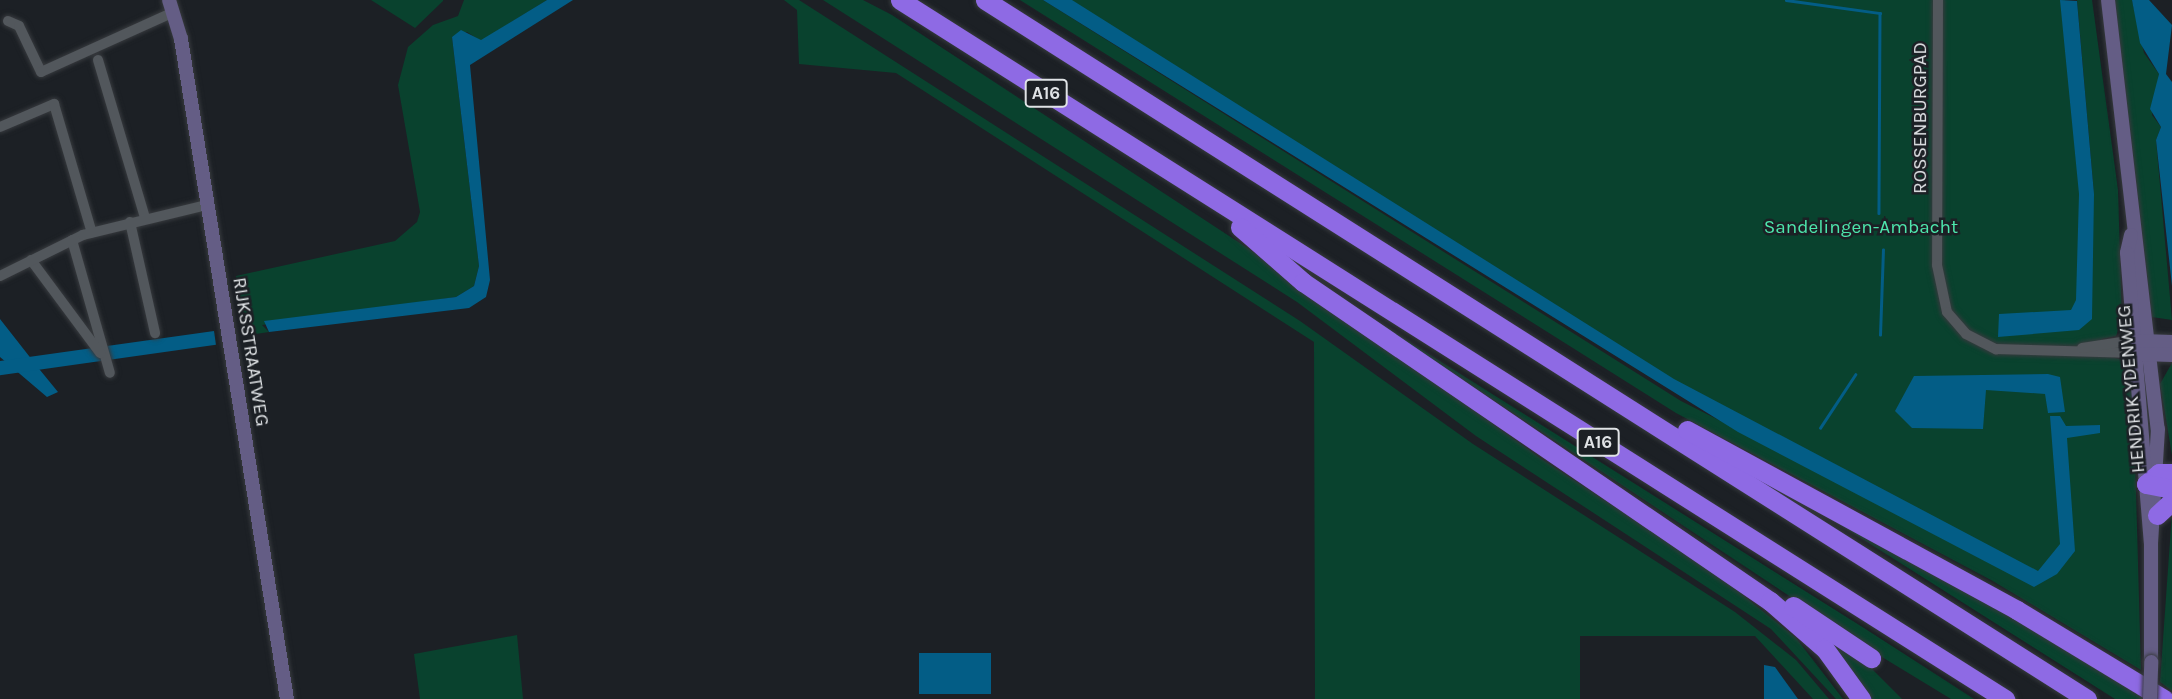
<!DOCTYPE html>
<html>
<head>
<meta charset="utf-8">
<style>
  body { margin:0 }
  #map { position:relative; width:2172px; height:699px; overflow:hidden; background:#1c2025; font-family:Karla,sans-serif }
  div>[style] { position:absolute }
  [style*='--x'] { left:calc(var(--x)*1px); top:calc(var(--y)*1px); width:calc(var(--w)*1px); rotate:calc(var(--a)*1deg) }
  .green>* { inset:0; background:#09422e }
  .water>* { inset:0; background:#035d86; transform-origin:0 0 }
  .stream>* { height:2.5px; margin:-1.25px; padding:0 1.25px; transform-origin:1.25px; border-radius:1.25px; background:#035d86 }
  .roads { filter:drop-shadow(0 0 2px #373a3e) drop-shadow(0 0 2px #373a3e) }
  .street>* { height:10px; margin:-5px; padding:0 5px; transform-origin:5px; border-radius:5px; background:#52575c }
  .secondary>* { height:14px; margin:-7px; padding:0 7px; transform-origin:7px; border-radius:7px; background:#645d85 }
  .highway>* { height:19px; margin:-9.5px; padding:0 9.5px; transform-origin:9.5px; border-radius:9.5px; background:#8e6ae4 }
  .bridges { filter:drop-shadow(0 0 2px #373a3e) drop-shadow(0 0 2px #373a3e) }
  .secondary-bridge>* { height:14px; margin:-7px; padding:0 7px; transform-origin:7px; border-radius:7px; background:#645d85 }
  span { translate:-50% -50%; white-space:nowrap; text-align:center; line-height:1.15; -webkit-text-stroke:5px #1c2025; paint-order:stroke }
  .shield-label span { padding:2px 5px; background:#1c2025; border:2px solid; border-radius:5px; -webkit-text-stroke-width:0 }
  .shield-label { font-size:18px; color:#e0e3e6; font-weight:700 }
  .street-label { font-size:19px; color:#e0e3e6 }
  .park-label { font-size:19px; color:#4de6ac }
</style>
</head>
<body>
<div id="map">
  <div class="green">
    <i style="clip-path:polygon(371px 0,443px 0,443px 1px,415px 28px)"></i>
    <i style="clip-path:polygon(464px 0,547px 0,481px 41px,467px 32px,452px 37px,479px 266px,474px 286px,456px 297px,262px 325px,269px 332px,243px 336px,236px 276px,395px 241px,417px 222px,420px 212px,398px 85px,408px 47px,433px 25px,458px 16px)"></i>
    <i style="clip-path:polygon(784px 0,799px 0,1300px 321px,1473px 444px,1735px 612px,1796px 660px,1829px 699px,1813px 699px,1755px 636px,1580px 636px,1580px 699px,1315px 699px,1314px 342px,896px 73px,799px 64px,797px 10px)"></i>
    <i style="clip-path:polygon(823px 0,863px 0,892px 15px,1249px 249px,1543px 460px,1713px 571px,1796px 638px,1843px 699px,1836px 699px,1771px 629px,1476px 436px,1297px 302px)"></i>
    <i style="clip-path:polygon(1020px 0,1043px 0,1681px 401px,2032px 578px,1681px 386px,1050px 0,2065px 0,2094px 194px,2077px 0,2092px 0,2118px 190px,2122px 320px,2116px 336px,2102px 339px,2104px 355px,2130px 362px,2133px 385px,2141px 670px,1991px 580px,1676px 413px)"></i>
    <i style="clip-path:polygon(2115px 0,2132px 0,2144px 53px,2159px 74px,2152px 115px,2161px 127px,2156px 140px,2172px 320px,2152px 317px)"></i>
    <i style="clip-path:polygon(1338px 297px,1864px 628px,1974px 699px,1951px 699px,1877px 654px)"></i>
    <i style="clip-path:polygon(2172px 363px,2172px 455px,2160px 384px)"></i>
    <i style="clip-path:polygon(2172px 513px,2172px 691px,2160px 682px)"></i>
    <i style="clip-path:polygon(1834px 521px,1964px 587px,2140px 690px,2144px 699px,2115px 699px)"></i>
    <i style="clip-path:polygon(1800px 614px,1858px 655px,1902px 699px,1865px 699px)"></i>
    <i style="clip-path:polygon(517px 635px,523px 699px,420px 699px,414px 654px)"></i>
  </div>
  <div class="water">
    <i style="clip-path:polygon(547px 0,573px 0,470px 65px,490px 280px,486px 297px,469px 308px,269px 332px,264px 321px,456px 297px,474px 286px,479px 266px,452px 37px,461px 30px,481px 40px)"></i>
    <i style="clip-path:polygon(1043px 0,1072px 0,1674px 379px,2038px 571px,2060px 544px,2050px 416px,2060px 416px,2066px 426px,2100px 425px,2100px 433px,2067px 438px,2075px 551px,2057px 574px,2034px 587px,1738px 432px)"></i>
    <i style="clip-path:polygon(2060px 0,2077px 1px,2094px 194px,2092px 319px,2079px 330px,1998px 337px,1999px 314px,2071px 310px,2076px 300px,2079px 194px)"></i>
    <i style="clip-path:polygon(2132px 0,2149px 0,2172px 25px,2166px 74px,2172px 82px,2172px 286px,2156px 140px,2161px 127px,2150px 109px,2159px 74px,2140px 43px)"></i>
    <i style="clip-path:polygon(0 319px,40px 370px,58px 392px,47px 397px,0 357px)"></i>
    <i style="left:214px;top:331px;width:14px;height:235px;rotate:82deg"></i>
    <i style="clip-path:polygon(2048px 374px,2060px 377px,2065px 412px,2048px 413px,2045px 394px,1986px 390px,1983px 429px,1912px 428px,1895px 411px,1914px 376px)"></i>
    <i style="left:919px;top:653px;width:72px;height:41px"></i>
    <i style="clip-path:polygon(1764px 665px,1775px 667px,1798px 699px,1764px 699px)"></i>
  </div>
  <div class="stream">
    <i style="--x:1786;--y:0;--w:95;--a:7.9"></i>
    <i style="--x:1880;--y:13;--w:200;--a:90.3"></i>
    <i style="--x:1880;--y:335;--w:85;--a:-88"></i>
    <i style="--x:1820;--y:428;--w:64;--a:-56.6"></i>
  </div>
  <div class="roads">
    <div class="street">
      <i style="--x:1938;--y:0;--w:265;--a:90.2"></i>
      <i style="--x:1937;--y:265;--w:48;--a:78"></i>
      <i style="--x:1947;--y:312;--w:29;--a:49"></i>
      <i style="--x:1966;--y:334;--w:34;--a:27"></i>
      <i style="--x:1996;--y:349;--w:138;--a:1.7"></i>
      <i style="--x:8;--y:21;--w:12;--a:24"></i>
      <i style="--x:19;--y:26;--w:51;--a:64.4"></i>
      <i style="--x:41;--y:72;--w:146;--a:-24.3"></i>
      <i style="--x:98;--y:60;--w:165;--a:73.4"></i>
      <i style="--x:0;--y:127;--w:59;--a:-23.1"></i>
      <i style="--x:54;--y:104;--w:134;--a:73.6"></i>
      <i style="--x:130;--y:222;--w:114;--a:77.3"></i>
      <i style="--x:72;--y:240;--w:138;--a:74.1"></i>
      <i style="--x:31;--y:260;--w:116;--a:53.4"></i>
      <i style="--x:0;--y:276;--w:93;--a:-26.3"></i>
      <i style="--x:83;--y:235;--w:128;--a:-13.6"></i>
      <i style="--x:2082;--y:348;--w:53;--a:-8.7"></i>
    </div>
    <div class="secondary">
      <i style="--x:169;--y:0;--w:41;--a:72.9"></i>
      <i style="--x:181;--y:39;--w:668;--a:80.88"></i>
      <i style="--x:2108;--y:0;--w:432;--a:83.4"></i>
      <i style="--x:2158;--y:429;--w:114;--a:93.5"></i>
      <i style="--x:2131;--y:235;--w:18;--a:103"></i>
      <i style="--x:2127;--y:253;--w:291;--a:85.3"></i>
      <i style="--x:2151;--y:543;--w:119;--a:90"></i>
      <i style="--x:2142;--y:341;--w:30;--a:2"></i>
      <i style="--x:2142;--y:354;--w:30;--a:2"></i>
    </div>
    <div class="highway">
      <i style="--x:900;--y:0;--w:1308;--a:32.32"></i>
      <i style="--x:985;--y:0;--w:1305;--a:32.39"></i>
      <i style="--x:1240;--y:227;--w:84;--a:41.1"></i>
      <i style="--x:1303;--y:282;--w:566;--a:34.34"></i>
      <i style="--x:1770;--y:601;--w:73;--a:41.1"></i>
      <i style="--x:1825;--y:649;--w:62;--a:54.2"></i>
      <i style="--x:1687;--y:430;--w:376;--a:28.6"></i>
      <i style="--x:2017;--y:610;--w:172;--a:31.2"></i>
      <i style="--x:2146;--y:484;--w:17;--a:-40"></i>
      <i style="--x:2159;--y:473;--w:13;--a:0"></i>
      <i style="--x:2146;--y:484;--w:26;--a:11"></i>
      <i style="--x:2157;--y:515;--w:21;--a:-43"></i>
      <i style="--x:1793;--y:606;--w:94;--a:33.7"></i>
    </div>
  </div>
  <div class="bridges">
    <div class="secondary-bridge">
      <i style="--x:2150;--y:699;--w:37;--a:-88"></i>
    </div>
  </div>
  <div class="shield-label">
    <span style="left:1046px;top:93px">A16</span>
    <span style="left:1598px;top:442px">A16</span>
  </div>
  <div class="street-label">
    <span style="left:1921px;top:118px;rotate:-90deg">ROSSENBURGPAD</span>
    <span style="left:250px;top:352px;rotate:81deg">RIJKSSTRAATWEG</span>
    <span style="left:2132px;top:389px;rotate:-95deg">HENDRIK YDENWEG</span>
  </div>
  <div class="park-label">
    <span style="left:1861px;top:228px">Sandelingen-Ambacht</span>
  </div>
</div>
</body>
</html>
